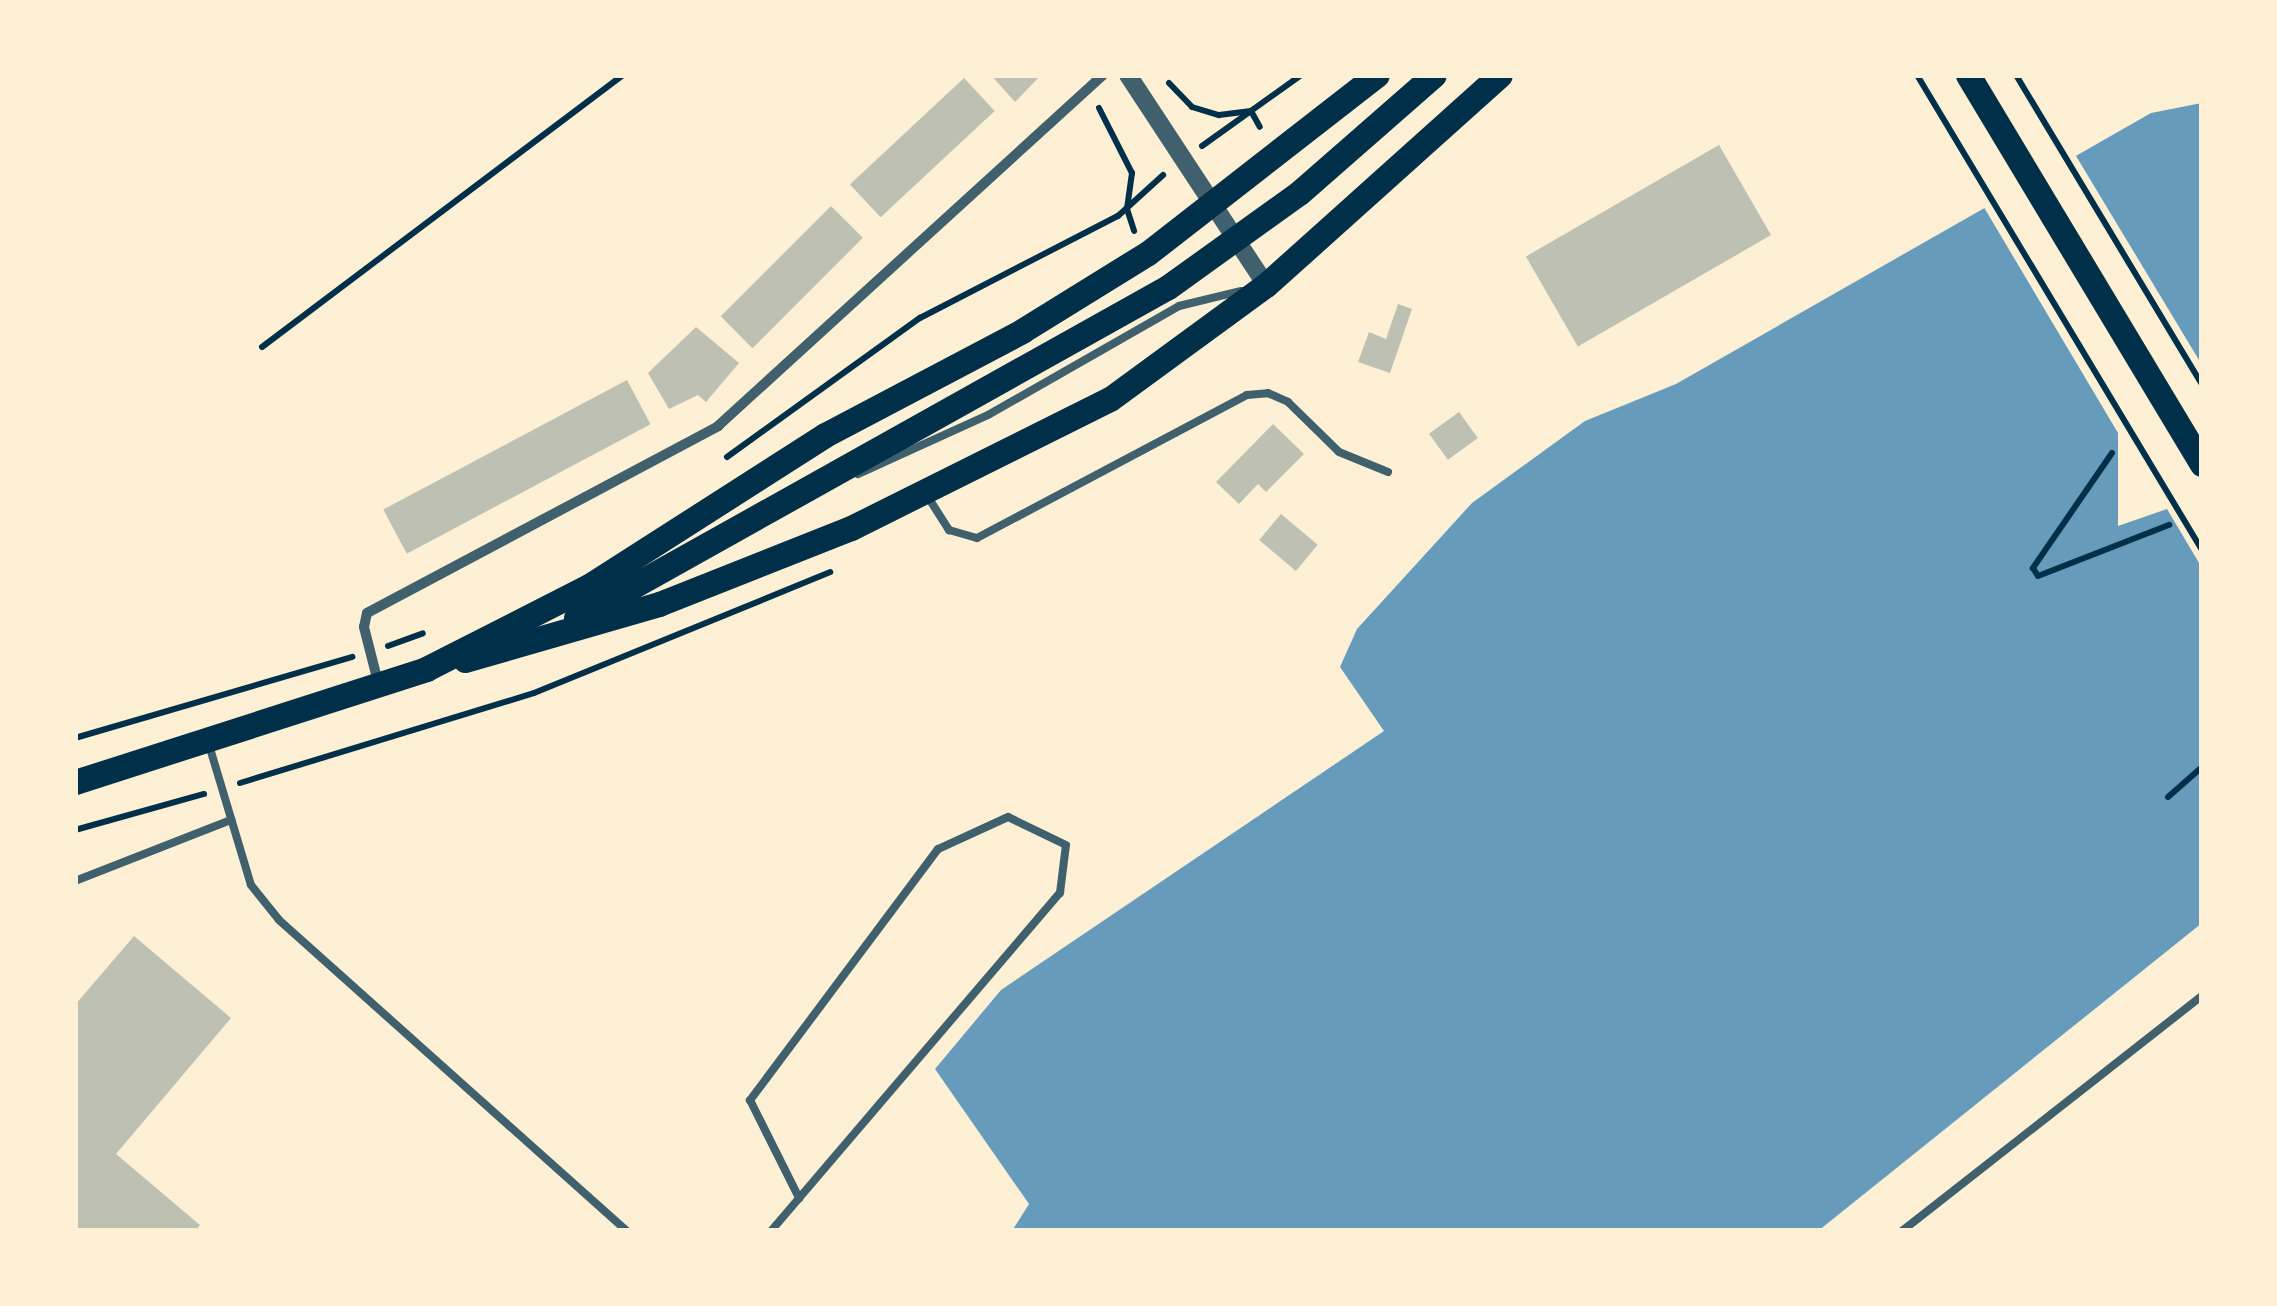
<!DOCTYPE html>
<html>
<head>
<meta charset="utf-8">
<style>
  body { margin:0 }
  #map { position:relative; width:2277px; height:1306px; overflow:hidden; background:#fdf0d5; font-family:Signika,sans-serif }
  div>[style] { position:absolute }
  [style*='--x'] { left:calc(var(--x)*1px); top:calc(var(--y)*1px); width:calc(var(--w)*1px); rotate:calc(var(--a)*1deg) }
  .water>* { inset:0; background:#669bbc }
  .pier>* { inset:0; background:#fdf0d5 }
  .building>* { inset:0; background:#bec0b2; transform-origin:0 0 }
  .path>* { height:6px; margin:-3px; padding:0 3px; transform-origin:3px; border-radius:3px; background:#003049 }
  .service>* { height:8px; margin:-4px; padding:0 4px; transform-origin:4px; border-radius:4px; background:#3f606c }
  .minor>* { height:10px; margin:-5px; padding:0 5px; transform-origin:5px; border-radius:5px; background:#3f606c }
  .tertiary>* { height:18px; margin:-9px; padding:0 9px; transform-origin:9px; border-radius:9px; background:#3f606c }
  .primary>* { height:25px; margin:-12.5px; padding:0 12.5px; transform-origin:12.5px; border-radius:12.5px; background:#003049 }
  span { translate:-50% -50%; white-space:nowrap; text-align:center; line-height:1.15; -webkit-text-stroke:10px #fdf0d5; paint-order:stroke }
  .frame { position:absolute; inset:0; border:78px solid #fdf0d5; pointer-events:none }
</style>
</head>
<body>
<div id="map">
  <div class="water">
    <i style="clip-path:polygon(2202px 103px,2202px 923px,1818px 1231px,1012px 1231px,1029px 1204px,935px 1069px,1001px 990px,1384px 731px,1340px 667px,1357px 629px,1472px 503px,1585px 421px,1676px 384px,2151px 113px)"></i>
  </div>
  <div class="pier">
    <i style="clip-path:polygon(2073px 151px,2202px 365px,2202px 568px,2167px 509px,2118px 526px,2118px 433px,1982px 204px)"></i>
  </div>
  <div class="building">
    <i style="clip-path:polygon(991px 75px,1041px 75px,1015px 102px)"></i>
    <i style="left:964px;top:78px;width:45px;height:156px;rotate:47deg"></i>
    <i style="left:1719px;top:145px;width:104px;height:223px;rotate:60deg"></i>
    <i style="left:831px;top:206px;width:45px;height:156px;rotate:45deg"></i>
    <i style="clip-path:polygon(1398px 304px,1412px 309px,1390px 373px,1358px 362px,1369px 332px,1386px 339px)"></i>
    <i style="clip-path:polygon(696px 327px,739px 363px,706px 402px,698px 395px,669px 409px,648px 373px)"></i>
    <i style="left:627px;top:380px;width:50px;height:276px;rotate:62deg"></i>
    <i style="left:1459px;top:412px;width:32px;height:37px;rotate:54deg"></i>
    <i style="clip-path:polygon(1273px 424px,1304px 454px,1266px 492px,1258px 484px,1239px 504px,1216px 482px)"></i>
    <i style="left:1281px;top:514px;width:48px;height:34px;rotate:40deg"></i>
    <i style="clip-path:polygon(134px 936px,231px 1018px,116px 1154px,200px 1225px,195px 1231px,75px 1231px,75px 1005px)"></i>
  </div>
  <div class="path">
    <i style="--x:1917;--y:75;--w:554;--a:59.04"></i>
    <i style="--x:2016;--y:75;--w:362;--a:59"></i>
    <i style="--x:1169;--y:83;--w:33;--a:46"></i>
    <i style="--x:1192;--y:107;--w:28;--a:17"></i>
    <i style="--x:1219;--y:115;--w:32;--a:-7"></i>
    <i style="--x:1251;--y:111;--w:18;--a:61"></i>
    <i style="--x:1099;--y:108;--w:73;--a:63.1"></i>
    <i style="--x:1132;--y:173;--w:36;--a:98"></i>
    <i style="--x:1127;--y:209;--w:23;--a:72"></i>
    <i style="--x:1202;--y:146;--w:122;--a:-35.6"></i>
    <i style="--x:262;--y:347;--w:452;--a:-37"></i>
    <i style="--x:2112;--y:453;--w:140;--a:124.5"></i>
    <i style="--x:2033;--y:568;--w:9;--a:58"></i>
    <i style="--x:2038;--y:576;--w:141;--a:-21.3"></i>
    <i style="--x:727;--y:457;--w:238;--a:-35.8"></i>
    <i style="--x:920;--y:318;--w:223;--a:-27.3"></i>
    <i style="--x:1118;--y:216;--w:61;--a:-42.3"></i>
    <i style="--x:388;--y:646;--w:37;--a:-20"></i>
    <i style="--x:75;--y:738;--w:289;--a:-16.3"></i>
    <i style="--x:240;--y:783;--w:307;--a:-17"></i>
    <i style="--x:534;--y:693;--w:320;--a:-22.2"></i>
    <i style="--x:2168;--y:797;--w:45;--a:-41.4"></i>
    <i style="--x:75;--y:830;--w:134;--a:-15.6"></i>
  </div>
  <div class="service">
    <i style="--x:858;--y:474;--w:143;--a:-24.4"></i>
    <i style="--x:988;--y:415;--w:220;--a:-29.7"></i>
    <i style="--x:1179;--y:306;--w:64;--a:-13.6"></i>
    <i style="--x:926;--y:494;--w:43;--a:57.4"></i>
    <i style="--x:949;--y:530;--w:29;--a:16"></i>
    <i style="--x:977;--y:538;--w:306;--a:-27.9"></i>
    <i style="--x:1247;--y:395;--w:21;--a:-5"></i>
    <i style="--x:1268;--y:393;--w:22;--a:24"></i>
    <i style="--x:1288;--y:402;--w:71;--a:44.4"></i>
    <i style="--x:1339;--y:452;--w:53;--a:22.2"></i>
    <i style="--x:209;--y:745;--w:146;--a:73.3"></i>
    <i style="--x:251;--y:885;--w:45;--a:51.3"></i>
    <i style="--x:279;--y:920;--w:467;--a:41.8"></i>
    <i style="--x:75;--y:881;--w:168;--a:-21.4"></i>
    <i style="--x:771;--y:1231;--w:445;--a:-49.5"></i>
    <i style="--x:1060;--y:893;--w:48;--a:-82.9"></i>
    <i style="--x:1066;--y:845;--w:64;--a:-154.2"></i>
    <i style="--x:1008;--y:817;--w:77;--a:155.4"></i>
    <i style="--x:938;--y:849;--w:314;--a:126.8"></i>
    <i style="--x:750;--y:1100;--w:110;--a:63.4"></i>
    <i style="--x:1902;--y:1231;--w:381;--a:-38.1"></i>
  </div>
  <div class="minor">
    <i style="--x:379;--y:686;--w:61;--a:-104.3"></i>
    <i style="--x:364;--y:627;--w:14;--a:-78"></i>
    <i style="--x:367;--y:613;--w:398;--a:-28"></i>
    <i style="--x:718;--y:426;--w:521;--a:-42.36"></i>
  </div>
  <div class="tertiary">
    <i style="--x:1128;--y:75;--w:251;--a:56.7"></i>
  </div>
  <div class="primary">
    <i style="--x:1968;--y:75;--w:454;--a:59"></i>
    <i style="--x:576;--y:618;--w:678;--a:-29.21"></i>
    <i style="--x:1168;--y:287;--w:161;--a:-35.7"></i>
    <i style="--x:1299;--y:193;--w:179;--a:-41.2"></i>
    <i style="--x:465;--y:660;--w:202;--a:-16.1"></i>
    <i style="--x:659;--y:604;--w:206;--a:-21.6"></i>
    <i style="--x:851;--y:528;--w:289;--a:-26.5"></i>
    <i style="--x:1110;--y:399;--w:193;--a:-36.2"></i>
    <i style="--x:1266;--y:285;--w:314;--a:-41.9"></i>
    <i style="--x:75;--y:782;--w:369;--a:-17.8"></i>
    <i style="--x:426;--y:669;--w:183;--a:-27"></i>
    <i style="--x:589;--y:586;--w:280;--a:-32.6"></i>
    <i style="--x:825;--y:435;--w:223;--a:-27.8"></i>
    <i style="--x:1022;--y:331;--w:148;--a:-31.8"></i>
    <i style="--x:1148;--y:253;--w:290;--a:-37.9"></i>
  </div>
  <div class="frame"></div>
</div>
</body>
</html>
